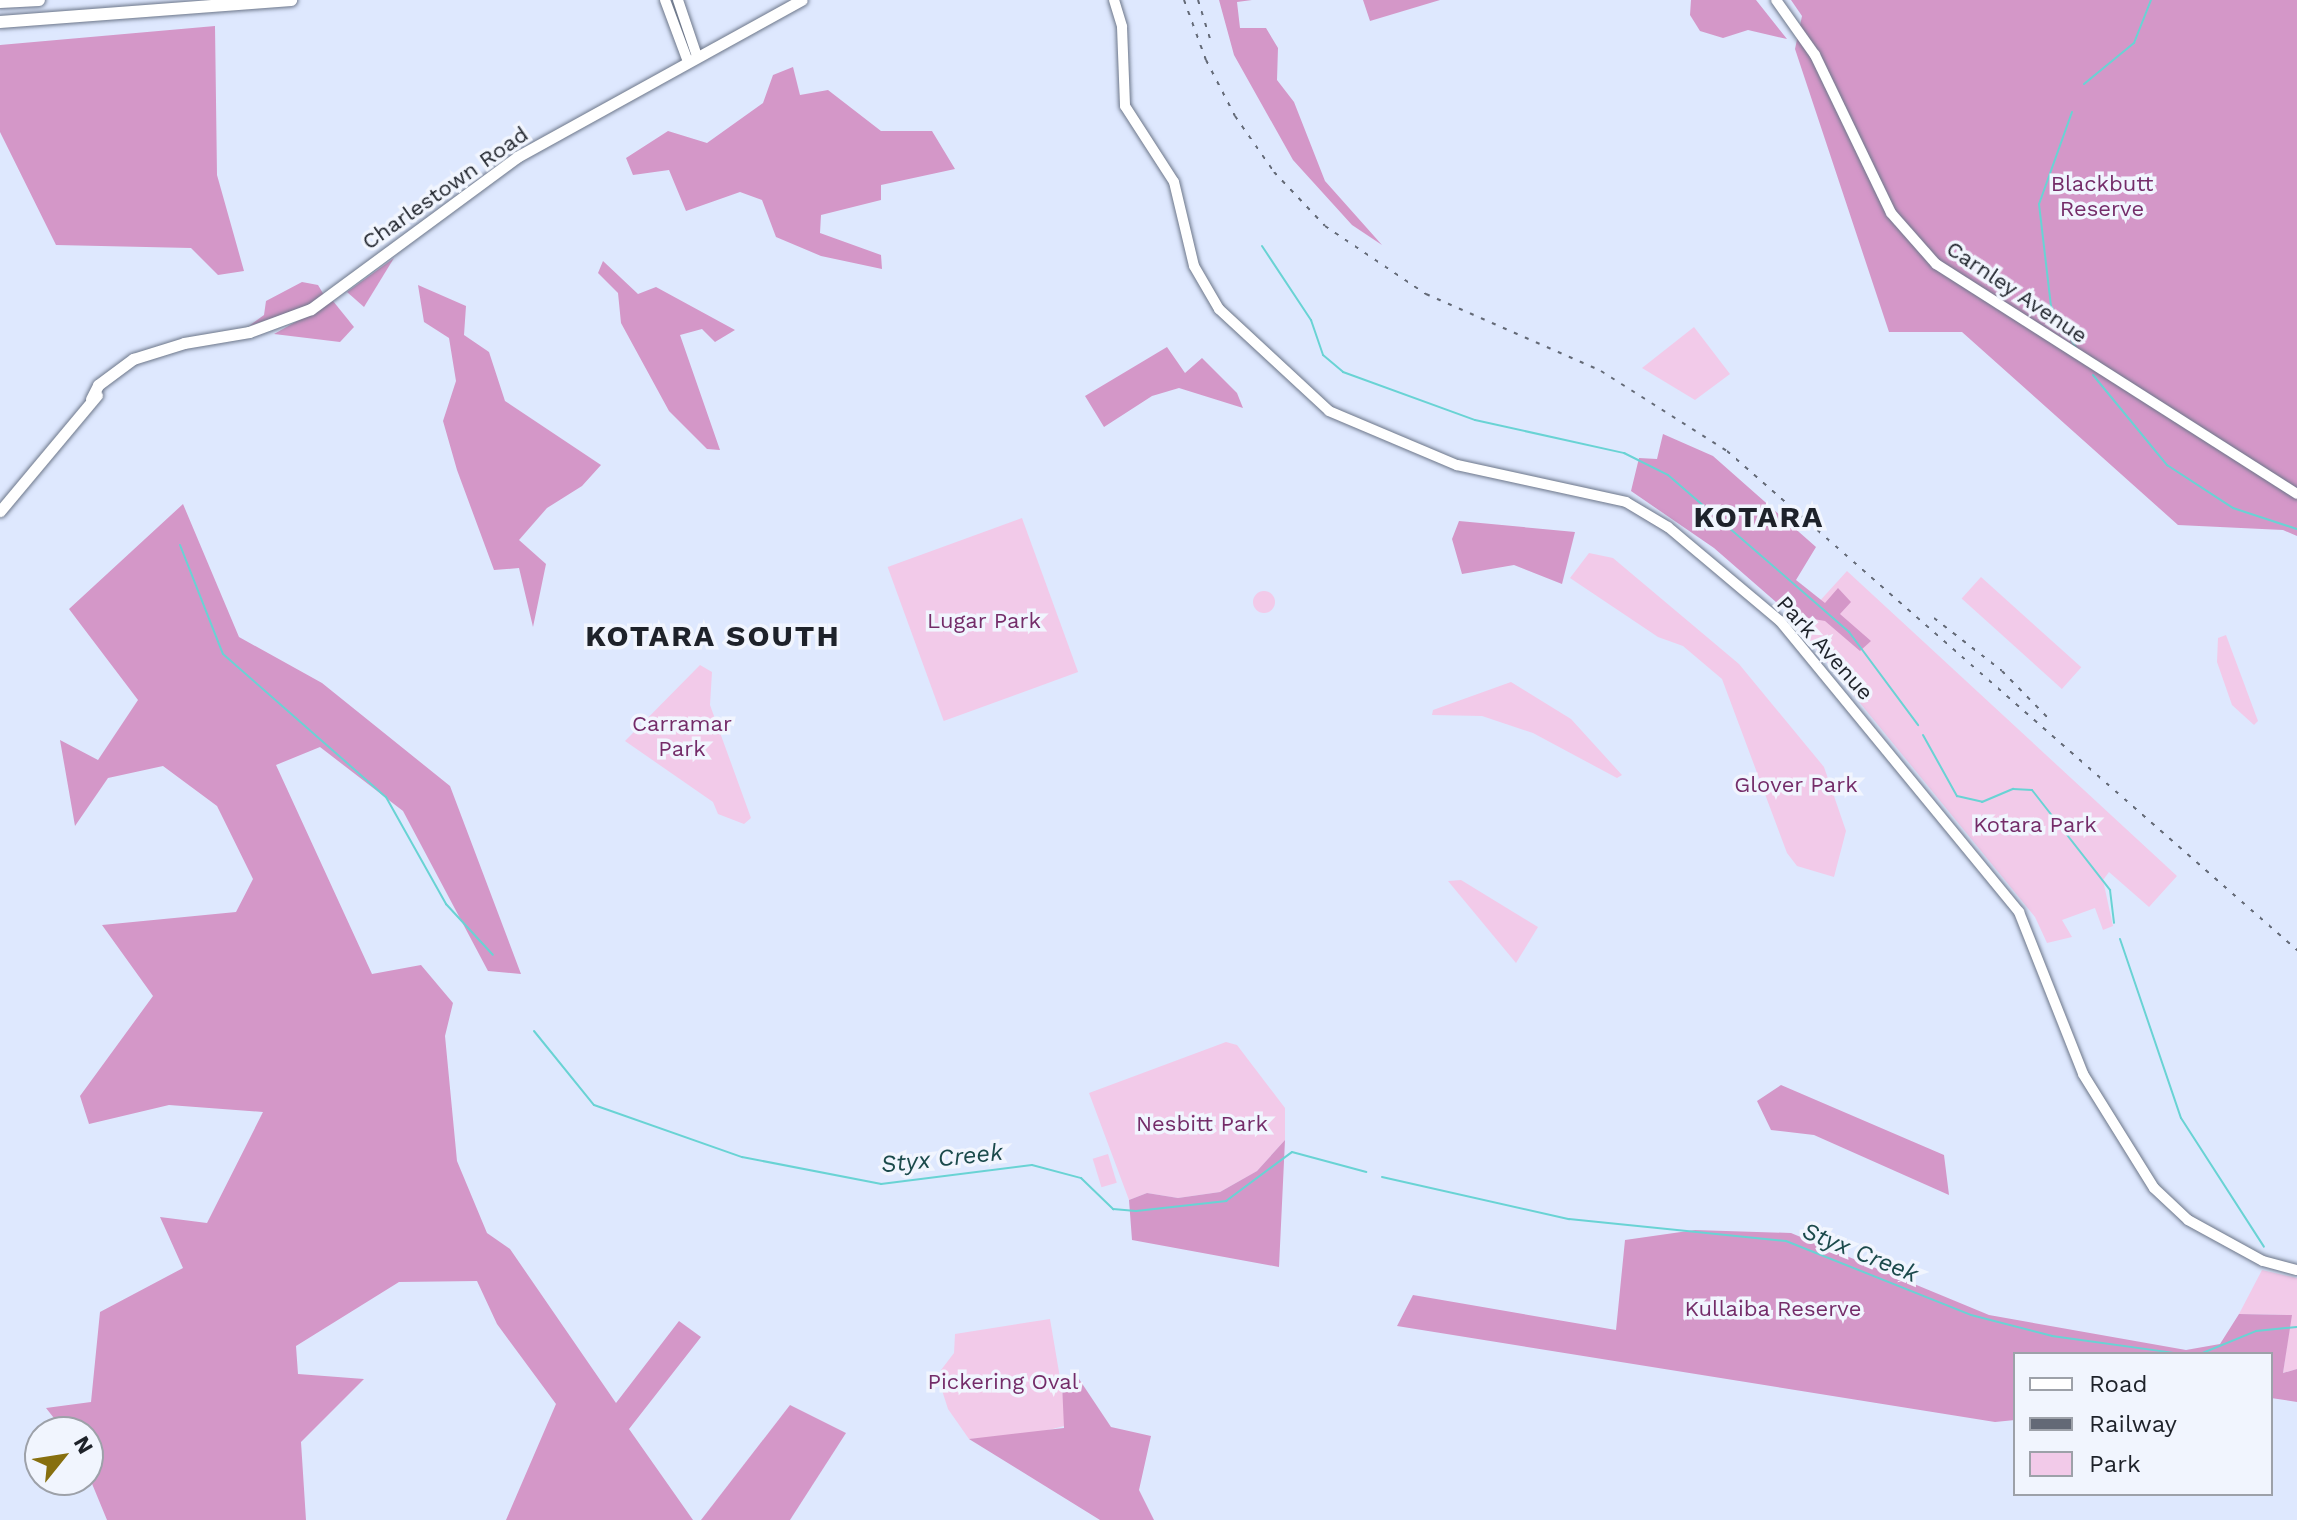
<!DOCTYPE html>
<html>
<head>
<meta charset="utf-8">
<style>
  body { margin:0 }
  #map { position:relative; width:2297px; height:1520px; overflow:hidden; background:#dee8fe; font-family:"Work Sans",sans-serif }
  div>[style] { position:absolute }
  [style*='--x'] { left:calc(var(--x)*1px); top:calc(var(--y)*1px); width:calc(var(--w)*1px); rotate:calc(var(--a)*1deg) }
  .green>* { inset:0; background:#f2cae9; transform-origin:0 0 }
  .round { border-radius:50% }
  .forest>* { inset:0; background:#d497c8 }
  .stream>* { height:2px; margin:-1px; padding:0 1px; transform-origin:1px; border-radius:1px; background:#69d3d4 }
  .roads { filter:drop-shadow(0 0 2px #6c7689) drop-shadow(0 0 2px #6c7689) }
  .secondary>* { height:10px; margin:-5px; padding:0 5px; transform-origin:5px; border-radius:5px; background:#fff }
  .primary>* { height:11px; margin:-5.5px; padding:0 5.5px; transform-origin:5.5px; border-radius:5.5px; background:#fff }
  .motorway>* { height:12px; margin:-6px; padding:0 6px; transform-origin:6px; border-radius:6px; background:#fff }
  .rail>* { height:2px; margin-top:-1px; transform-origin:0; background:repeating-linear-gradient(90deg,#636976 0 4px,transparent 0 12px) }
  span { translate:-50% -50%; white-space:nowrap; text-align:center; line-height:1.15; -webkit-text-stroke:7px #f1f5fe; paint-order:stroke }
  .park-label { font-size:22px; color:#742c69 }
  .street-label { font-size:22px; color:#1e222a }
  .water-label { font-size:24px; color:#1b4a4b; font-style:italic }
  .district-label { font-size:30px; color:#1e222a; font-weight:700; letter-spacing:2px }
  .legend { position:absolute; left:2013px; top:1352px; width:260px; height:144px; box-sizing:border-box; background:#f1f5fe; border:2px solid #9da1a9; margin:0; padding:10px 14px; list-style:none; font-size:24px; color:#1e222a }
  .legend li { display:flex; align-items:center; gap:16px; height:40px }
  .legend b { width:40px; border:2px solid #9da1a9 }
  .north { position:absolute; left:24px; top:1416px; width:80px; height:80px; box-sizing:border-box; background:#f1f5fe; border:2px solid #9da1a9; border-radius:50%; rotate:60deg; font-size:22px; font-weight:700; line-height:32px; text-align:center; color:#1e222a }
  .north::after { content:''; display:block; margin:auto; width:28px; height:36px; background:#876f0f; clip-path:polygon(50% 0,100% 100%,50% 72%,0 100%) }
</style>
</head>
<body>
<div id="map">
  <div class="green">
    <i style="clip-path:polygon(1694px 327px,1730px 374px,1695px 400px,1642px 368px)"></i>
    <i style="left:1022px;top:518px;width:164px;height:143px;rotate:70deg"></i>
    <i style="clip-path:polygon(1589px 553px,1613px 558px,1739px 664px,1824px 767px,1846px 831px,1834px 877px,1797px 866px,1787px 853px,1722px 679px,1683px 646px,1658px 637px,1570px 578px)"></i>
    <i style="clip-path:polygon(1847px 571px,2177px 876px,2149px 907px,2109px 872px,2103px 880px,2113px 926px,2103px 930px,2095px 908px,2062px 920px,2072px 937px,2047px 943px,2035px 917px,1797px 626px)"></i>
    <i style="left:1981px;top:577px;width:135px;height:29px;rotate:42deg"></i>
    <i class="round" style="left:1253px;top:591px;width:22px;height:22px"></i>
    <i style="clip-path:polygon(2226px 635px,2258px 721px,2254px 725px,2232px 705px,2217px 662px,2218px 638px)"></i>
    <i style="clip-path:polygon(700px 665px,712px 672px,710px 705px,751px 818px,744px 824px,718px 814px,713px 802px,625px 741px)"></i>
    <i style="clip-path:polygon(1511px 682px,1571px 719px,1622px 775px,1617px 778px,1533px 733px,1482px 716px,1432px 715px,1433px 710px)"></i>
    <i style="clip-path:polygon(1461px 880px,1538px 927px,1516px 963px,1448px 881px)"></i>
    <i style="clip-path:polygon(1226px 1042px,1237px 1045px,1285px 1108px,1285px 1140px,1257px 1171px,1220px 1192px,1178px 1198px,1147px 1193px,1129px 1200px,1089px 1093px)"></i>
    <i style="left:1108px;top:1154px;width:30px;height:16px;rotate:73deg"></i>
    <i style="clip-path:polygon(2262px 1270px,2297px 1278px,2297px 1369px,2283px 1373px,2291px 1315px,2239px 1314px)"></i>
    <i style="clip-path:polygon(1050px 1319px,1068px 1425px,1025px 1436px,969px 1439px,948px 1409px,940px 1384px,941px 1370px,954px 1353px,955px 1334px)"></i>
  </div>
  <div class="forest">
    <i style="clip-path:polygon(1219px 0,1252px 0,1237px 2px,1240px 28px,1266px 28px,1278px 48px,1277px 80px,1294px 102px,1325px 181px,1382px 245px,1352px 225px,1293px 160px,1234px 55px)"></i>
    <i style="clip-path:polygon(1363px 0,1440px 0,1370px 21px)"></i>
    <i style="clip-path:polygon(1691px 0,1756px 0,1787px 39px,1748px 30px,1723px 38px,1700px 31px,1690px 15px)"></i>
    <i style="clip-path:polygon(1791px 0,2297px 0,2297px 536px,2283px 530px,2178px 525px,1962px 332px,1889px 332px,1795px 49px,1802px 16px)"></i>
    <i style="clip-path:polygon(215px 26px,217px 175px,244px 271px,218px 275px,191px 248px,56px 245px,0 132px,0 45px)"></i>
    <i style="clip-path:polygon(793px 67px,800px 95px,828px 90px,881px 131px,932px 131px,955px 169px,881px 185px,881px 200px,821px 215px,820px 233px,881px 255px,882px 269px,821px 256px,776px 237px,762px 200px,740px 192px,686px 211px,669px 170px,633px 175px,626px 158px,668px 131px,707px 143px,763px 103px,773px 75px)"></i>
    <i style="clip-path:polygon(394px 258px,364px 307px,347px 292px)"></i>
    <i style="clip-path:polygon(603px 261px,638px 294px,656px 287px,735px 330px,715px 342px,702px 329px,680px 335px,720px 450px,707px 449px,669px 411px,621px 323px,618px 293px,598px 273px)"></i>
    <i style="clip-path:polygon(302px 282px,318px 285px,324px 295px,309px 306px,249px 326px,264px 315px,266px 301px)"></i>
    <i style="clip-path:polygon(418px 285px,466px 306px,464px 335px,489px 352px,505px 401px,601px 465px,582px 486px,547px 508px,519px 540px,546px 564px,533px 627px,519px 568px,494px 570px,457px 470px,443px 421px,456px 381px,449px 338px,424px 322px)"></i>
    <i style="clip-path:polygon(333px 301px,354px 327px,340px 342px,274px 334px)"></i>
    <i style="clip-path:polygon(1167px 347px,1185px 373px,1202px 358px,1237px 393px,1243px 408px,1179px 388px,1152px 396px,1104px 427px,1085px 396px)"></i>
    <i style="clip-path:polygon(1663px 434px,1713px 456px,1816px 547px,1796px 580px,1825px 603px,1838px 588px,1851px 602px,1840px 614px,1871px 641px,1860px 651px,1825px 621px,1791px 615px,1714px 548px,1631px 491px,1639px 458px,1657px 459px)"></i>
    <i style="clip-path:polygon(183px 504px,239px 637px,322px 683px,450px 786px,521px 974px,488px 971px,403px 811px,320px 747px,276px 765px,372px 974px,421px 965px,453px 1003px,445px 1036px,457px 1161px,487px 1233px,510px 1249px,616px 1403px,679px 1321px,701px 1337px,629px 1429px,693px 1520px,506px 1520px,556px 1404px,497px 1324px,477px 1281px,399px 1282px,296px 1346px,298px 1374px,364px 1379px,301px 1442px,306px 1520px,107px 1520px,88px 1474px,88px 1432px,65px 1432px,46px 1408px,91px 1402px,100px 1312px,183px 1268px,160px 1217px,207px 1223px,263px 1112px,169px 1105px,89px 1124px,80px 1096px,153px 996px,102px 925px,236px 912px,253px 879px,217px 806px,163px 766px,108px 778px,75px 826px,60px 740px,98px 760px,138px 700px,69px 609px)"></i>
    <i style="clip-path:polygon(1459px 521px,1575px 532px,1562px 584px,1514px 565px,1462px 574px,1452px 539px)"></i>
    <i style="clip-path:polygon(1781px 1085px,1944px 1155px,1949px 1195px,1814px 1135px,1771px 1130px,1757px 1101px)"></i>
    <i style="clip-path:polygon(1285px 1140px,1279px 1267px,1132px 1240px,1129px 1200px,1147px 1193px,1178px 1198px,1220px 1192px,1257px 1171px)"></i>
    <i style="clip-path:polygon(1695px 1230px,1791px 1233px,1989px 1315px,2186px 1350px,2220px 1344px,2239px 1314px,2292px 1315px,2283px 1373px,2297px 1369px,2297px 1402px,2271px 1398px,2271px 1354px,2015px 1354px,2015px 1420px,1995px 1422px,1397px 1326px,1413px 1295px,1616px 1330px,1625px 1240px)"></i>
    <i style="clip-path:polygon(1079px 1379px,1111px 1427px,1151px 1436px,1139px 1490px,1154px 1520px,1100px 1520px,969px 1439px,1064px 1428px,1062px 1383px)"></i>
    <i style="clip-path:polygon(790px 1405px,846px 1433px,790px 1520px,701px 1520px)"></i>
  </div>
  <div class="stream">
    <i style="--x:2084;--y:84;--w:65;--a:-39.4"></i>
    <i style="--x:2134;--y:43;--w:46;--a:-68.4"></i>
    <i style="--x:2072;--y:112;--w:98;--a:109.7"></i>
    <i style="--x:2039;--y:204;--w:103;--a:83.3"></i>
    <i style="--x:2051;--y:306;--w:49;--a:59.2"></i>
    <i style="--x:1262;--y:246;--w:89;--a:56.5"></i>
    <i style="--x:1311;--y:320;--w:37;--a:71"></i>
    <i style="--x:1323;--y:355;--w:26;--a:40"></i>
    <i style="--x:1343;--y:372;--w:140;--a:20"></i>
    <i style="--x:1475;--y:420;--w:153;--a:12.5"></i>
    <i style="--x:1624;--y:453;--w:49;--a:26.6"></i>
    <i style="--x:1668;--y:475;--w:240;--a:40.9"></i>
    <i style="--x:1849;--y:632;--w:116;--a:53.4"></i>
    <i style="--x:2093;--y:375;--w:117;--a:50.6"></i>
    <i style="--x:2167;--y:465;--w:79;--a:33.1"></i>
    <i style="--x:2233;--y:508;--w:67;--a:18.2"></i>
    <i style="--x:180;--y:545;--w:117;--a:68.5"></i>
    <i style="--x:223;--y:654;--w:217;--a:41.3"></i>
    <i style="--x:386;--y:797;--w:123;--a:60.7"></i>
    <i style="--x:446;--y:904;--w:69;--a:47.3"></i>
    <i style="--x:1923;--y:735;--w:70;--a:60.9"></i>
    <i style="--x:1957;--y:796;--w:26;--a:13"></i>
    <i style="--x:1982;--y:802;--w:34;--a:-23"></i>
    <i style="--x:2013;--y:789;--w:19;--a:3"></i>
    <i style="--x:2032;--y:790;--w:127;--a:52"></i>
    <i style="--x:2110;--y:890;--w:33;--a:83"></i>
    <i style="--x:2120;--y:939;--w:189;--a:71.2"></i>
    <i style="--x:2181;--y:1118;--w:153;--a:57.2"></i>
    <i style="--x:534;--y:1031;--w:95;--a:51"></i>
    <i style="--x:594;--y:1105;--w:157;--a:19.4"></i>
    <i style="--x:742;--y:1157;--w:142;--a:11"></i>
    <i style="--x:881;--y:1184;--w:152;--a:-7.2"></i>
    <i style="--x:1032;--y:1165;--w:51;--a:14.9"></i>
    <i style="--x:1081;--y:1178;--w:45;--a:44.1"></i>
    <i style="--x:1113;--y:1209;--w:23;--a:5"></i>
    <i style="--x:1136;--y:1211;--w:91;--a:-6.3"></i>
    <i style="--x:1226;--y:1201;--w:82;--a:-36.6"></i>
    <i style="--x:1292;--y:1152;--w:77;--a:15.1"></i>
    <i style="--x:1382;--y:1177;--w:192;--a:12.7"></i>
    <i style="--x:1569;--y:1219;--w:218;--a:5.8"></i>
    <i style="--x:1786;--y:1241;--w:199;--a:21.8"></i>
    <i style="--x:1971;--y:1315;--w:84;--a:14.5"></i>
    <i style="--x:2052;--y:1336;--w:130;--a:7.9"></i>
    <i style="--x:2200;--y:1354;--w:61;--a:-22.3"></i>
    <i style="--x:2256;--y:1331;--w:41;--a:-5.6"></i>
  </div>
  <div class="roads">
    <div class="secondary">
      <i style="--x:665;--y:0;--w:66;--a:69.6"></i>
      <i style="--x:678;--y:0;--w:59;--a:71.3"></i>
      <i style="--x:1114;--y:0;--w:28;--a:73"></i>
      <i style="--x:1122;--y:27;--w:79;--a:87.8"></i>
      <i style="--x:1125;--y:106;--w:90;--a:57.2"></i>
      <i style="--x:1174;--y:182;--w:86;--a:76.6"></i>
      <i style="--x:1194;--y:266;--w:50;--a:59.8"></i>
      <i style="--x:1219;--y:309;--w:150;--a:42.8"></i>
      <i style="--x:1329;--y:411;--w:139;--a:22.9"></i>
      <i style="--x:1457;--y:465;--w:173;--a:12.3"></i>
      <i style="--x:1626;--y:502;--w:49;--a:30.8"></i>
      <i style="--x:1668;--y:527;--w:146;--a:40"></i>
      <i style="--x:1780;--y:621;--w:377;--a:50.6"></i>
      <i style="--x:2019;--y:912;--w:174;--a:68.4"></i>
      <i style="--x:2083;--y:1074;--w:134;--a:58.1"></i>
      <i style="--x:2154;--y:1188;--w:47;--a:43.3"></i>
      <i style="--x:2188;--y:1220;--w:85;--a:28.7"></i>
      <i style="--x:2263;--y:1261;--w:35;--a:15"></i>
      <i style="--x:1776;--y:0;--w:67;--a:54.7"></i>
      <i style="--x:1815;--y:55;--w:175;--a:64.3"></i>
      <i style="--x:1891;--y:213;--w:68;--a:48.6"></i>
      <i style="--x:1936;--y:264;--w:428;--a:32.5"></i>
    </div>
    <div class="primary">
      <i style="--x:91;--y:399;--w:16;--a:-63"></i>
      <i style="--x:98;--y:385;--w:44;--a:-36.6"></i>
      <i style="--x:133;--y:359;--w:53;--a:-17.4"></i>
      <i style="--x:184;--y:343;--w:66;--a:-9.6"></i>
      <i style="--x:249;--y:332;--w:66;--a:-20.4"></i>
      <i style="--x:311;--y:309;--w:256;--a:-36.4"></i>
      <i style="--x:517;--y:157;--w:325;--a:-28.9"></i>
      <i style="--x:0;--y:511;--w:151;--a:-50.1"></i>
    </div>
    <div class="motorway">
      <i style="--x:0;--y:2;--w:39;--a:-3"></i>
      <i style="--x:0;--y:22;--w:292;--a:-4.3"></i>
    </div>
  </div>
  <div class="rail">
    <i style="--x:1184;--y:0;--w:64;--a:69.9"></i>
    <i style="--x:1206;--y:60;--w:63;--a:62.6"></i>
    <i style="--x:1235;--y:116;--w:68;--a:55.1"></i>
    <i style="--x:1274;--y:172;--w:74;--a:46.6"></i>
    <i style="--x:1325;--y:226;--w:122;--a:34"></i>
    <i style="--x:1426;--y:294;--w:191;--a:23.7"></i>
    <i style="--x:1601;--y:371;--w:149;--a:32.4"></i>
    <i style="--x:1727;--y:451;--w:758;--a:41.2"></i>
    <i style="--x:1198;--y:0;--w:44;--a:72.8"></i>
    <i style="--x:1934;--y:618;--w:86;--a:37.9"></i>
    <i style="--x:2002;--y:671;--w:70;--a:45.6"></i>
  </div>
  <div class="park-label">
    <span style="left:2102px;top:196px">Blackbutt<br>Reserve</span>
    <span style="left:984px;top:621px">Lugar Park</span>
    <span style="left:682px;top:736px">Carramar<br>Park</span>
    <span style="left:1796px;top:785px">Glover Park</span>
    <span style="left:2035px;top:825px">Kotara Park</span>
    <span style="left:1202px;top:1124px">Nesbitt Park</span>
    <span style="left:1773px;top:1309px">Kullaiba Reserve</span>
    <span style="left:1003px;top:1382px">Pickering Oval</span>
  </div>
  <div class="street-label">
    <span style="left:445px;top:188px;rotate:-35deg">Charlestown Road</span>
    <span style="left:2017px;top:292px;rotate:34deg">Carnley Avenue</span>
    <span style="left:1825px;top:648px;rotate:48deg">Park Avenue</span>
  </div>
  <div class="water-label">
    <span style="left:942px;top:1159px;rotate:-6deg">Styx Creek</span>
    <span style="left:1860px;top:1253px;rotate:22deg">Styx Creek</span>
  </div>
  <div class="district-label">
    <span style="left:1759px;top:517px">KOTARA</span>
    <span style="left:713px;top:636px">KOTARA SOUTH</span>
  </div>
  <ul class="legend">
  <li><b style="height:10px;background:#fff"></b>Road</li>
  <li><b style="height:10px;background:#636976"></b>Railway</li>
  <li><b style="height:22px;background:#f2cae9"></b>Park</li>
  </ul>
  <div class="north">N</div>
</div>
</body>
</html>
